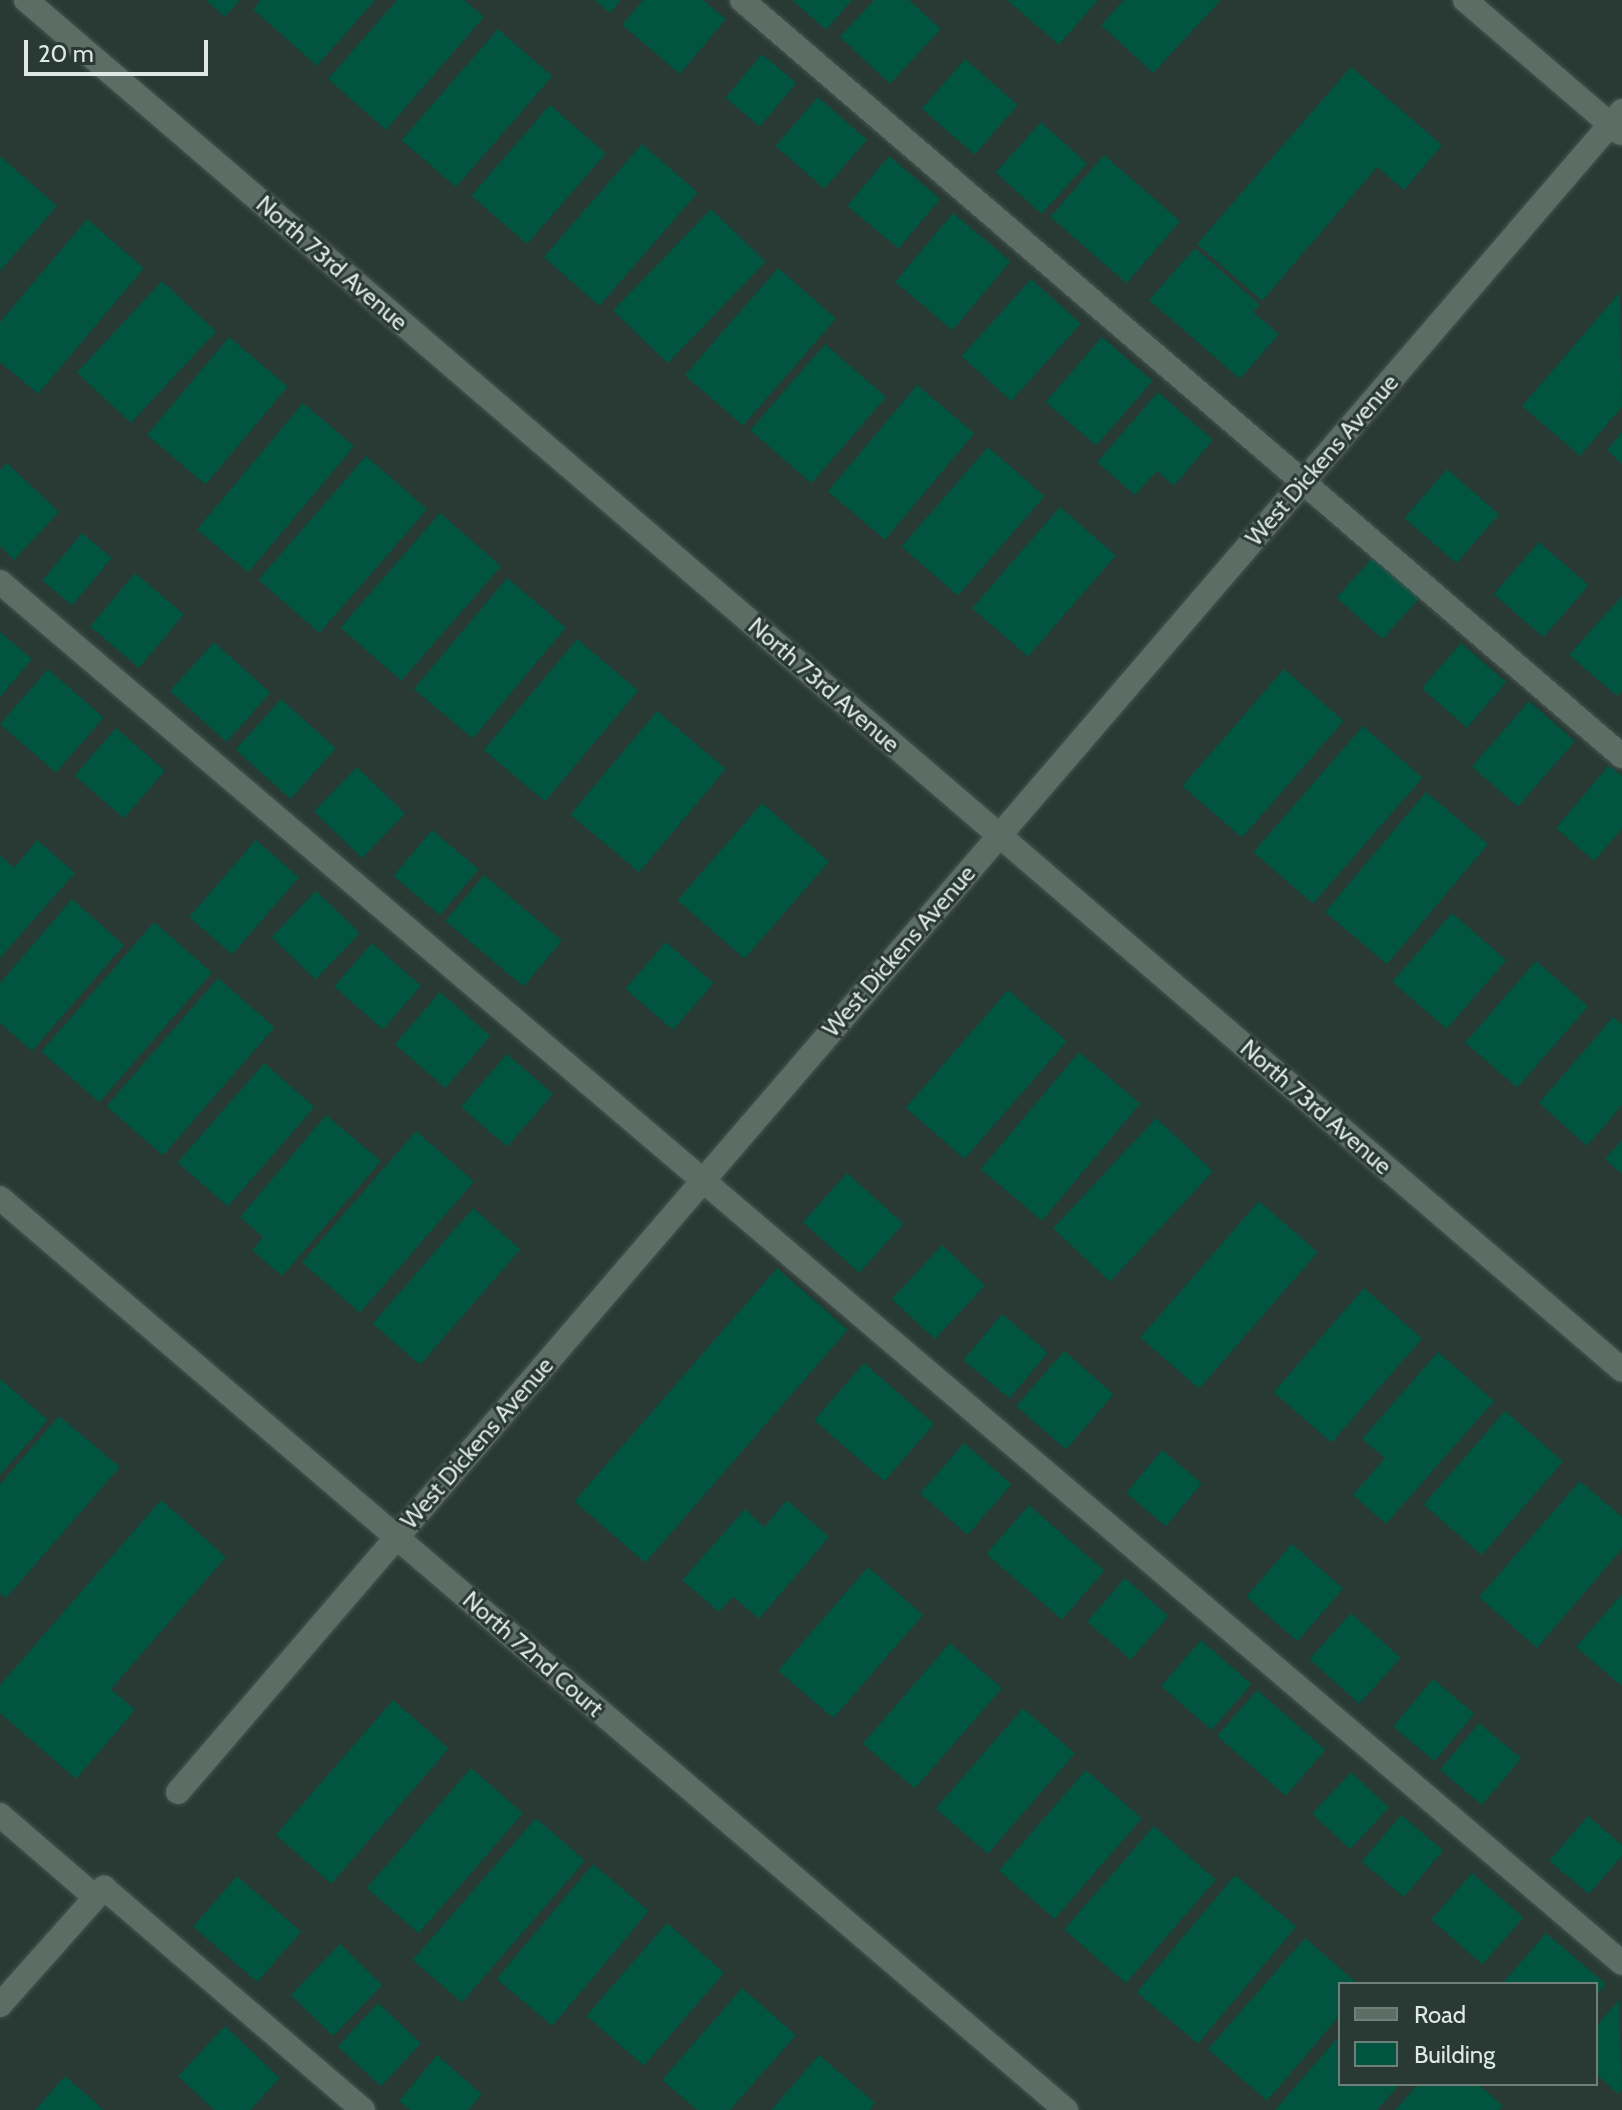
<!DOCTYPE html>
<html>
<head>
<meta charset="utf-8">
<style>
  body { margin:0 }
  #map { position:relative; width:1622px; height:2110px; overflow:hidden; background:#293933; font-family:Cabin,sans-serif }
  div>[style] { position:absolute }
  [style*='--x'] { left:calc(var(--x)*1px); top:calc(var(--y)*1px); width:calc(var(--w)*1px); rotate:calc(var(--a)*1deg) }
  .building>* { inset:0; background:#005440; transform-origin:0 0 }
  .roads { filter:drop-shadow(0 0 2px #46544f) drop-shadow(0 0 2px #46544f) }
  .lane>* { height:24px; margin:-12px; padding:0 12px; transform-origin:12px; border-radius:12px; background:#5c6d66 }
  .street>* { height:24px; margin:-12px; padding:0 12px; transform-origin:12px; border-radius:12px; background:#5c6d66 }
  span { translate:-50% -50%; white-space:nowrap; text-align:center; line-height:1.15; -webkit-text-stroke:6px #293933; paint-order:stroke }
  .street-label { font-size:24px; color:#dee8e4 }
  .legend { position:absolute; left:1338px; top:1982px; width:260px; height:104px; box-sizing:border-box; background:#293933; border:2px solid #717f7a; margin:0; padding:10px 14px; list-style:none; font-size:24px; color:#dee8e4 }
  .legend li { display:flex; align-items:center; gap:16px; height:40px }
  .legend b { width:40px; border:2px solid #717f7a }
  .scale { position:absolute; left:24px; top:40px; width:184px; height:36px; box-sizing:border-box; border:4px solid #dee8e4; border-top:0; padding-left:10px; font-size:24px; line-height:28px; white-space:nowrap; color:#dee8e4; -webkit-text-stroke:6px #293933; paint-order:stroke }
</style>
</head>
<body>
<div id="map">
  <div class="building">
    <i style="clip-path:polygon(206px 0,240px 0,225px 17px)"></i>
    <i style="clip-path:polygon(261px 0,375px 0,317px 66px,253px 9px)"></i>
    <i style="clip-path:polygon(397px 0,464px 0,484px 17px,386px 130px,328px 79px)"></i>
    <i style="clip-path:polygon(594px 0,621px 0,610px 13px)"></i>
    <i style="clip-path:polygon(643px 0,703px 0,726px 19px,680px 74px,622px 25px)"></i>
    <i style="clip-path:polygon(792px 0,852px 0,826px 30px)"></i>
    <i style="clip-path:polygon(874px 0,909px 0,941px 29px,890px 84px,840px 37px)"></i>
    <i style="clip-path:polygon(1007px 0,1098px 0,1059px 45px)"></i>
    <i style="clip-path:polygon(1124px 0,1221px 0,1153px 73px,1101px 25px)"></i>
    <i style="left:498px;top:29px;width:72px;height:147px;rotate:41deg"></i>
    <i style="left:762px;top:54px;width:45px;height:57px;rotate:40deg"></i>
    <i style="left:965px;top:59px;width:70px;height:66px;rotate:41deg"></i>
    <i style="clip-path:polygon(1351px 67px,1442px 145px,1404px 190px,1377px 167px,1262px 301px,1197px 244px)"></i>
    <i style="left:818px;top:97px;width:65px;height:65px;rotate:41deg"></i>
    <i style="left:550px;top:105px;width:74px;height:120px;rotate:41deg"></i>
    <i style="left:1041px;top:122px;width:62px;height:68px;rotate:42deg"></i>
    <i style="left:642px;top:144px;width:74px;height:150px;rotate:41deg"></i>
    <i style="left:1104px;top:155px;width:101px;height:82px;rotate:41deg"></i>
    <i style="clip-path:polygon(0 156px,57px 206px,0 271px)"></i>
    <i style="left:889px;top:156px;width:67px;height:65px;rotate:40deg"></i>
    <i style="left:711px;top:209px;width:76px;height:141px;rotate:44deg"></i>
    <i style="left:953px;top:213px;width:75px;height:90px;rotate:40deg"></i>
    <i style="clip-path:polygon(87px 219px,144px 268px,38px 394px,0 362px,0 322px)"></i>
    <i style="clip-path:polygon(1195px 248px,1260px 305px,1253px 312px,1279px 334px,1240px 379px,1149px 300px)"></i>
    <i style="left:778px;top:268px;width:77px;height:142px;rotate:41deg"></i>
    <i style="left:1031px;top:279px;width:67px;height:104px;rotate:42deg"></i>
    <i style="left:162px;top:281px;width:74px;height:125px;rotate:43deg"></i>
    <i style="clip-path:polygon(1620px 292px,1622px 407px,1580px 456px,1522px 406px)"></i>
    <i style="left:229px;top:337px;width:77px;height:128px;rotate:40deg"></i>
    <i style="left:1102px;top:337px;width:67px;height:86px;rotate:41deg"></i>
    <i style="left:825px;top:344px;width:81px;height:114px;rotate:41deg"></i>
    <i style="left:917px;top:385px;width:75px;height:139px;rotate:40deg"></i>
    <i style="clip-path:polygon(1158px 392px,1213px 440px,1174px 486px,1157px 471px,1135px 495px,1097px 462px)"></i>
    <i style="left:303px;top:403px;width:67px;height:165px;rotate:40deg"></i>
    <i style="clip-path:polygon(1622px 432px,1622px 464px,1607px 450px)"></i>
    <i style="left:988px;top:447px;width:75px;height:132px;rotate:41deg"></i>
    <i style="left:366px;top:456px;width:81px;height:164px;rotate:41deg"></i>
    <i style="clip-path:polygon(7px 463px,59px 512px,14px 560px,0 546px,0 470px)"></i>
    <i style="left:1447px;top:469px;width:69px;height:65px;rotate:41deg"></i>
    <i style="left:1060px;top:507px;width:74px;height:134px;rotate:41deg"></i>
    <i style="left:440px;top:513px;width:81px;height:152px;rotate:41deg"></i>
    <i style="left:82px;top:533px;width:39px;height:62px;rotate:40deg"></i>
    <i style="left:1539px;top:542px;width:66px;height:69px;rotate:41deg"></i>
    <i style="left:1374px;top:556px;width:62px;height:56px;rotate:42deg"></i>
    <i style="left:135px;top:573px;width:64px;height:70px;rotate:40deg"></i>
    <i style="left:507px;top:578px;width:77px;height:145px;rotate:40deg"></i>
    <i style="clip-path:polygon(1622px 596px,1622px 691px,1617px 696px,1569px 655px)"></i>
    <i style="clip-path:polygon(0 632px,32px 659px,0 697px)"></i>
    <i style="left:577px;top:639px;width:80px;height:145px;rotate:40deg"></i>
    <i style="left:214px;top:642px;width:76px;height:66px;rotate:42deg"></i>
    <i style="left:1461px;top:643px;width:60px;height:60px;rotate:41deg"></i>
    <i style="left:48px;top:669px;width:74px;height:73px;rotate:41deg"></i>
    <i style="left:1284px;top:669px;width:79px;height:155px;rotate:41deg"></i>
    <i style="left:281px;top:699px;width:74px;height:68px;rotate:42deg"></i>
    <i style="left:1529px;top:701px;width:61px;height:87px;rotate:41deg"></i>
    <i style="left:657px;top:711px;width:90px;height:135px;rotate:40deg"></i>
    <i style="left:1363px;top:726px;width:79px;height:167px;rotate:41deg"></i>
    <i style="left:116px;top:728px;width:65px;height:63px;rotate:41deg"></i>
    <i style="clip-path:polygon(1609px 765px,1622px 776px,1622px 829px,1594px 861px,1556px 828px)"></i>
    <i style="left:357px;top:767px;width:67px;height:62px;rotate:44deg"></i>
    <i style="left:1426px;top:792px;width:81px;height:157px;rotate:40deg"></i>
    <i style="left:762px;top:803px;width:89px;height:129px;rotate:41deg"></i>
    <i style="left:432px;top:830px;width:61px;height:60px;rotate:40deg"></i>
    <i style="clip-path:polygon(37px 840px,75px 873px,0 958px,0 855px,14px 868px)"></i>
    <i style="left:256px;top:840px;width:57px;height:102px;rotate:41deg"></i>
    <i style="left:484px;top:875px;width:102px;height:60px;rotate:40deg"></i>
    <i style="left:316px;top:891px;width:61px;height:64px;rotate:44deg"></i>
    <i style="clip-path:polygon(72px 899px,124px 945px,32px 1051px,0 1023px,0 983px)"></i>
    <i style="left:1452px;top:913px;width:72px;height:91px;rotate:41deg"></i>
    <i style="left:154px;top:922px;width:77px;height:172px;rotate:41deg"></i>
    <i style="left:666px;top:942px;width:63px;height:62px;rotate:41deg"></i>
    <i style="left:372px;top:943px;width:65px;height:58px;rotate:41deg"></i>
    <i style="left:1536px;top:961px;width:69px;height:108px;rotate:41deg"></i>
    <i style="left:218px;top:978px;width:75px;height:170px;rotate:41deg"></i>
    <i style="left:1008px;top:990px;width:78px;height:156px;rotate:41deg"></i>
    <i style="left:440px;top:992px;width:67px;height:69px;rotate:41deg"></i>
    <i style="clip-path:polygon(1613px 1017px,1622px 1024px,1622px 1105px,1587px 1146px,1539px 1103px)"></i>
    <i style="left:1079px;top:1052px;width:80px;height:153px;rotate:40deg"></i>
    <i style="left:507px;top:1054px;width:61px;height:70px;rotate:41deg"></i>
    <i style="left:264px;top:1063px;width:67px;height:132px;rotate:41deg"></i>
    <i style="clip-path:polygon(326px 1115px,381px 1161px,282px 1276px,252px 1250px,263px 1237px,240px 1217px)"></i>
    <i style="left:1156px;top:1118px;width:78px;height:151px;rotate:43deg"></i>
    <i style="left:416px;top:1131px;width:77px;height:174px;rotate:41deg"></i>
    <i style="clip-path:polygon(1622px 1140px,1622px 1174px,1605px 1159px)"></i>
    <i style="left:847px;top:1173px;width:76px;height:66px;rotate:42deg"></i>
    <i style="left:1259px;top:1201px;width:78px;height:181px;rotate:41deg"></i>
    <i style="left:473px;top:1208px;width:63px;height:153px;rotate:41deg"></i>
    <i style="left:942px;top:1245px;width:59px;height:74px;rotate:43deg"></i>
    <i style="left:777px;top:1268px;width:94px;height:309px;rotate:41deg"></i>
    <i style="left:1364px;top:1288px;width:77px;height:138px;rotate:41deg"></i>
    <i style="left:1002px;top:1314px;width:60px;height:60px;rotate:40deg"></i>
    <i style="left:1064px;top:1351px;width:66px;height:73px;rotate:41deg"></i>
    <i style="clip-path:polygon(1438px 1352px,1494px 1401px,1386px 1524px,1353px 1495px,1385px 1458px,1362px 1439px)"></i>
    <i style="left:864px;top:1363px;width:93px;height:76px;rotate:41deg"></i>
    <i style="clip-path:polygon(0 1379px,48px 1420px,0 1475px)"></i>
    <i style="left:1505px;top:1411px;width:77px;height:124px;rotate:41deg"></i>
    <i style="clip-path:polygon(59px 1416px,120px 1467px,6px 1598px,0 1593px,0 1484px)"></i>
    <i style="left:964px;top:1443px;width:63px;height:67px;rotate:41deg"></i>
    <i style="left:1162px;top:1450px;width:52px;height:56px;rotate:40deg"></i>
    <i style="clip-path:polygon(1580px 1481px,1622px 1517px,1622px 1549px,1537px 1648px,1479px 1597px)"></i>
    <i style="clip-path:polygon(161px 1500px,226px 1557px,111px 1689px,135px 1710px,76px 1779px,0 1713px,0 1685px)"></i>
    <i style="clip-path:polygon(787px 1500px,829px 1537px,759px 1619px,733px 1597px,719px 1612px,682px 1580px,745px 1509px,764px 1527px)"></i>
    <i style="left:1029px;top:1505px;width:100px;height:65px;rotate:41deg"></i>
    <i style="left:1292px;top:1544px;width:68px;height:70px;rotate:41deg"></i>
    <i style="left:868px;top:1567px;width:73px;height:137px;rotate:41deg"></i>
    <i style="left:1125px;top:1578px;width:58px;height:58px;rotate:41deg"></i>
    <i style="clip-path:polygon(1622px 1594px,1622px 1686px,1576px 1647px)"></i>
    <i style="left:1351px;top:1613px;width:67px;height:62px;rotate:42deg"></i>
    <i style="left:1201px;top:1640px;width:67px;height:61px;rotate:41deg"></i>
    <i style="left:950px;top:1643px;width:69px;height:133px;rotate:41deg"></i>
    <i style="left:1433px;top:1679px;width:54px;height:62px;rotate:40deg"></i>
    <i style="left:1257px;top:1690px;width:91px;height:61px;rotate:41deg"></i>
    <i style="left:393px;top:1700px;width:74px;height:179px;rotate:41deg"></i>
    <i style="left:1023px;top:1708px;width:69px;height:133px;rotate:41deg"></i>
    <i style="left:1479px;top:1723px;width:55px;height:61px;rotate:40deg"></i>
    <i style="left:471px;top:1768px;width:69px;height:159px;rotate:41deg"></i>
    <i style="left:1086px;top:1770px;width:74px;height:133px;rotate:41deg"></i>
    <i style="left:1351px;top:1772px;width:52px;height:57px;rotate:43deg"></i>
    <i style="left:1401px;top:1815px;width:55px;height:61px;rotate:40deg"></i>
    <i style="clip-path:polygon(1588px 1816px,1622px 1845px,1622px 1856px,1589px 1894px,1549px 1861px)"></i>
    <i style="left:536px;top:1818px;width:65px;height:188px;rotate:41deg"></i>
    <i style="left:1154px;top:1826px;width:82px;height:137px;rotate:41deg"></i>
    <i style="left:593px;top:1864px;width:73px;height:150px;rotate:40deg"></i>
    <i style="left:1472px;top:1873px;width:68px;height:62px;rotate:41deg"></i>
    <i style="left:1235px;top:1875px;width:80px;height:153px;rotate:40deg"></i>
    <i style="left:237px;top:1876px;width:85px;height:67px;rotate:41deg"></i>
    <i style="left:667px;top:1923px;width:76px;height:123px;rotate:41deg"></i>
    <i style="clip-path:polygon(1546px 1933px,1606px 1984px,1596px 1996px,1596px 1984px,1502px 1984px)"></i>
    <i style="clip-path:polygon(1305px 1938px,1358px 1984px,1340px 1984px,1340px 2015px,1267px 2101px,1208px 2049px)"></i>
    <i style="left:340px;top:1944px;width:59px;height:71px;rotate:44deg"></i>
    <i style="clip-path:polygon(742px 1988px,796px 2035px,730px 2110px,697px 2110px,662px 2080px)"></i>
    <i style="clip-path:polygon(1619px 2000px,1622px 2089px,1618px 2094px,1596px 2074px,1596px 2026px)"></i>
    <i style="left:378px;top:2003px;width:59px;height:59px;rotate:43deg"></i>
    <i style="clip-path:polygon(225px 2026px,280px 2078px,250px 2110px,214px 2110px,178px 2076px)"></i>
    <i style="clip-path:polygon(1340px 2035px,1340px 2084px,1400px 2084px,1377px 2110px,1275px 2110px)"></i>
    <i style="clip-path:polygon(437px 2055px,482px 2094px,468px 2110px,410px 2110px,399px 2101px)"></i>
    <i style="clip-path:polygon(819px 2055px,875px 2103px,870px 2110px,771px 2110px)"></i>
    <i style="clip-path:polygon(65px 2076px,104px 2110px,35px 2110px)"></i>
    <i style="clip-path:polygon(1418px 2084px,1478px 2084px,1503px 2106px,1499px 2110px,1395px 2110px)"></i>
  </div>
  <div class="roads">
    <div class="lane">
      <i style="--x:742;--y:0;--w:1160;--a:40.67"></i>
      <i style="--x:0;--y:582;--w:2130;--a:40.41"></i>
      <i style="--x:0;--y:1815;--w:125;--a:40.8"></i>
      <i style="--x:104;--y:1888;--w:341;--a:40.6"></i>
    </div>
    <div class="street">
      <i style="--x:26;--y:0;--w:2103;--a:40.64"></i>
      <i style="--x:1465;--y:0;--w:204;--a:40.6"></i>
      <i style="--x:0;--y:1198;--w:1403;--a:40.55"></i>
      <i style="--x:178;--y:1792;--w:2216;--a:-49.34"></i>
      <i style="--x:0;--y:2005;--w:157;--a:-48.4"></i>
    </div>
  </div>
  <div class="street-label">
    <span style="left:332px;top:263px;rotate:41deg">North 73rd Avenue</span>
    <span style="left:1322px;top:460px;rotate:-49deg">West Dickens Avenue</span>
    <span style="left:824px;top:685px;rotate:41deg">North 73rd Avenue</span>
    <span style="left:899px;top:951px;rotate:-49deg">West Dickens Avenue</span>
    <span style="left:1316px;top:1107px;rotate:41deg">North 73rd Avenue</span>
    <span style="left:477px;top:1443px;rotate:-49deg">West Dickens Avenue</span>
    <span style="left:533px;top:1654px;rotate:41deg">North 72nd Court</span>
  </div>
  <ul class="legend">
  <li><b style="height:10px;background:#5c6d66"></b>Road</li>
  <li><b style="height:22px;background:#005440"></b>Building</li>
  </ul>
  <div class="scale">20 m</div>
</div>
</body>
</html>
